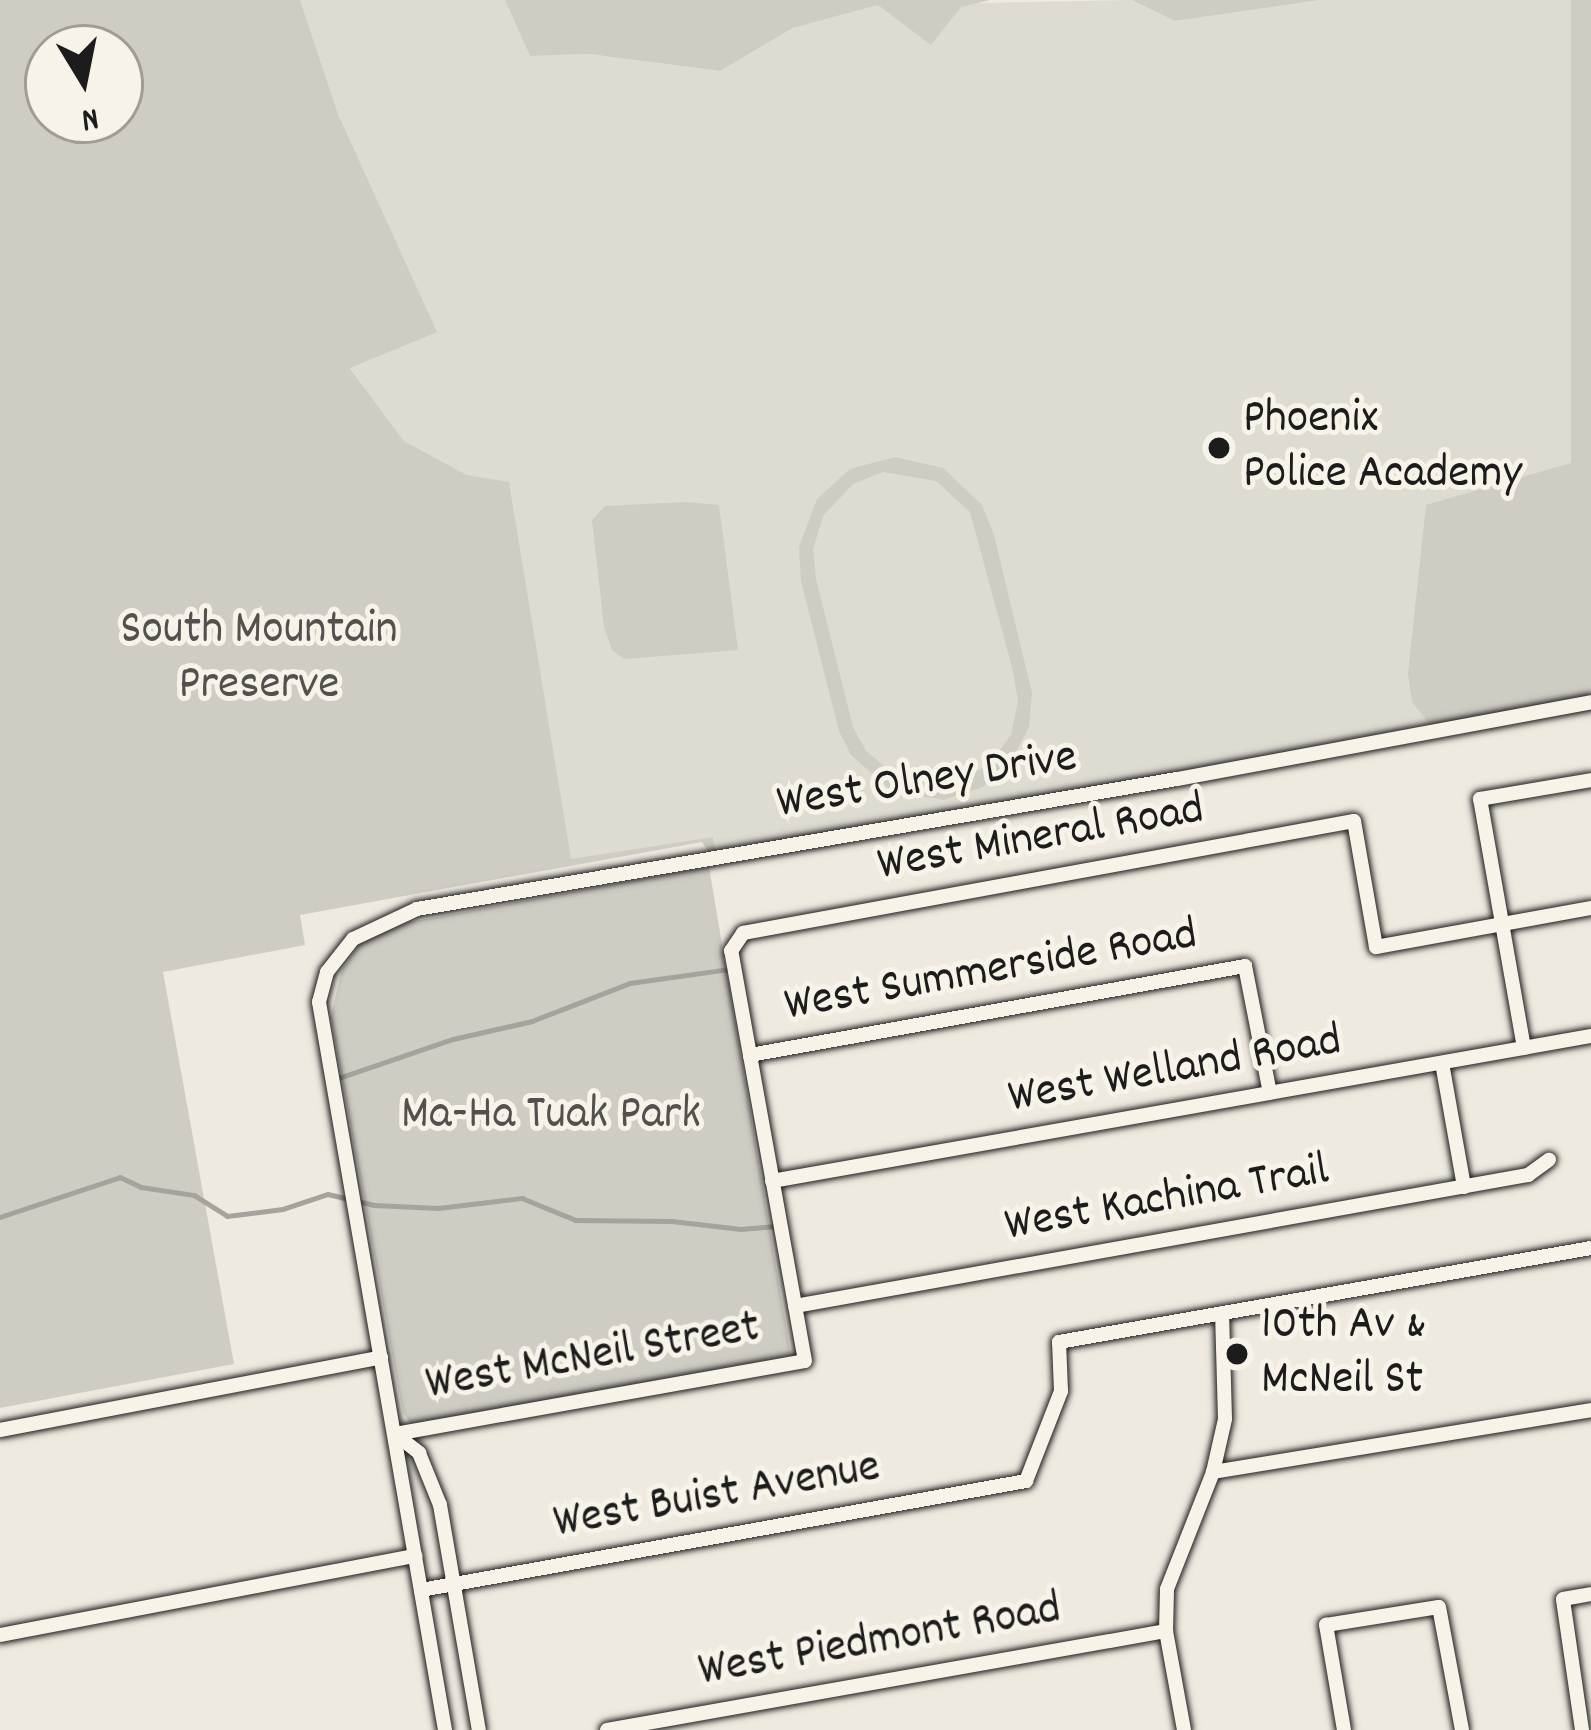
<!DOCTYPE html>
<html>
<head>
<meta charset="utf-8">
<style>
  body { margin:0 }
  #map { position:relative; width:1591px; height:1730px; overflow:hidden; background:#eeeae0; font-family:Dekko,sans-serif }
  div>[style] { position:absolute }
  [style*='--x'] { left:calc(var(--x)*1px); top:calc(var(--y)*1px); width:calc(var(--w)*1px); rotate:calc(var(--a)*1deg) }
  .built>* { inset:0; background:#dedbd1 }
  .green>* { inset:0; background:#cfccc3 }
  .stream>* { height:4.5px; margin:-2.25px; padding:0 2.25px; transform-origin:2.25px; border-radius:2.25px; background:#a6a39d }
  .roads { filter:drop-shadow(0 0 3px #1c1c1c) drop-shadow(0 0 3px #1c1c1c) }
  .minor>* { height:14px; margin:-7px; padding:0 7px; transform-origin:7px; border-radius:7px; background:#f7f3e8 }
  .dots>* { width:33px; height:33px; translate:-50% -50%; box-sizing:border-box; border:6px solid #f7f3e8; border-radius:50% }
  span { translate:-50% -50%; white-space:nowrap; text-align:center; line-height:1.15; -webkit-text-stroke:10px #f7f3e8; paint-order:stroke }
  .poi-label { font-size:48px; color:#1c1c1c }
  .left { translate:0 -50%; text-align:left }
  .park-label { font-size:48px; color:#52514e }
  .street-label { font-size:48px; color:#1c1c1c }
  .north { position:absolute; left:24px; top:24px; width:120px; height:120px; box-sizing:border-box; background:#f7f3e8; border:3px solid #9f9d96; border-radius:50%; rotate:170deg; font-size:33px; font-weight:700; line-height:48px; text-align:center; color:#1c1c1c }
  .north::after { content:''; display:block; margin:auto; width:42px; height:54px; background:#1c1c1c; clip-path:polygon(50% 0,100% 100%,50% 72%,0 100%) }
</style>
</head>
<body>
<div id="map">
  <div class="built">
    <i style="clip-path:polygon(300px 0,505px 0,530px 56px,589px 54px,720px 71px,793px 28px,878px 5px,1132px 0,1175px 21px,1321px 0,1571px 0,1571px 464px,1432px 727px,716px 853px,713px 837px,570px 860px,509px 483px,467px 475px,404px 441px,350px 367px,436px 331px,338px 114px)"></i>
  </div>
  <div class="green">
    <i style="clip-path:polygon(evenodd,0 0,300px 0,338px 114px,437px 332px,350px 368px,404px 441px,467px 475px,509px 482px,571px 859px,713px 837px,716px 852px,1431px 726px,1412px 702px,1408px 674px,1426px 505px,1571px 463px,1571px 0,1591px 0,1591px 711px,712px 858px,702px 842px,300px 915px,305px 945px,163px 972px,234px 1364px,0 1408px,0 0,48px 48px,120px 48px,120px 120px,48px 120px,48px 48px)"></i>
    <i style="clip-path:polygon(505px 0,990px 0,961px 7px,931px 45px,878px 5px,793px 28px,720px 71px,589px 54px,530px 56px)"></i>
    <i style="clip-path:polygon(1132px 0,1320px 0,1175px 21px)"></i>
    <i style="clip-path:polygon(evenodd,895px 457px,943px 468px,982px 505px,994px 535px,1032px 693px,1029px 727px,1011px 762px,983px 787px,944px 800px,892px 791px,851px 755px,839px 731px,801px 581px,799px 547px,817px 499px,850px 469px,895px 457px,883px 472px,936px 481px,970px 512px,1013px 671px,1018px 701px,1011px 735px,988px 765px,955px 784px,901px 780px,866px 751px,853px 727px,816px 579px,813px 549px,823px 516px,853px 484px,883px 472px)"></i>
    <i style="clip-path:polygon(685px 502px,719px 505px,738px 650px,624px 659px,612px 650px,604px 627px,592px 520px,605px 506px)"></i>
    <i style="clip-path:polygon(709px 867px,791px 1356px,411px 1424px,403px 1413px,331px 1017px,341px 971px,360px 944px,387px 926px)"></i>
  </div>
  <div class="stream">
    <i style="--x:339;--y:1078;--w:120;--a:-18.9"></i>
    <i style="--x:453;--y:1039;--w:81;--a:-12.8"></i>
    <i style="--x:532;--y:1021;--w:105;--a:-21.2"></i>
    <i style="--x:630;--y:983;--w:101;--a:-8"></i>
    <i style="--x:0;--y:1217;--w:126;--a:-18.4"></i>
    <i style="--x:120;--y:1177;--w:23;--a:25"></i>
    <i style="--x:141;--y:1187;--w:54;--a:8.6"></i>
    <i style="--x:194;--y:1195;--w:39;--a:32"></i>
    <i style="--x:227;--y:1216;--w:56;--a:-7.1"></i>
    <i style="--x:283;--y:1209;--w:47;--a:-18.4"></i>
    <i style="--x:328;--y:1194;--w:47;--a:13.4"></i>
    <i style="--x:374;--y:1205;--w:64;--a:2.7"></i>
    <i style="--x:438;--y:1208;--w:85;--a:-6.8"></i>
    <i style="--x:522;--y:1198;--w:58;--a:22.2"></i>
    <i style="--x:576;--y:1220;--w:96;--a:0.6"></i>
    <i style="--x:672;--y:1221;--w:69;--a:6.6"></i>
    <i style="--x:741;--y:1229;--w:35;--a:-5"></i>
  </div>
  <div class="roads">
    <div class="minor">
      <i style="--x:1524;--y:1048;--w:253;--a:-100"></i>
      <i style="--x:1480;--y:799;--w:113;--a:-9.7"></i>
      <i style="--x:750;--y:1055;--w:503;--a:-10.19"></i>
      <i style="--x:1245;--y:966;--w:129;--a:78.9"></i>
      <i style="--x:1442;--y:1063;--w:126;--a:79.9"></i>
      <i style="--x:772;--y:1181;--w:832;--a:-10.04"></i>
      <i style="--x:795;--y:1306;--w:745;--a:-10.13"></i>
      <i style="--x:1528;--y:1175;--w:26;--a:-36"></i>
      <i style="--x:0;--y:1430;--w:388;--a:-10.8"></i>
      <i style="--x:395;--y:1434;--w:416;--a:-10.1"></i>
      <i style="--x:805;--y:1361;--w:417;--a:-100.2"></i>
      <i style="--x:731;--y:951;--w:22;--a:-56"></i>
      <i style="--x:743;--y:933;--w:621;--a:-10.39"></i>
      <i style="--x:1354;--y:821;--w:128;--a:80.1"></i>
      <i style="--x:1376;--y:947;--w:219;--a:-10.3"></i>
      <i style="--x:395;--y:1434;--w:31;--a:38"></i>
      <i style="--x:419;--y:1453;--w:56;--a:68"></i>
      <i style="--x:440;--y:1505;--w:228;--a:80.2"></i>
      <i style="--x:1213;--y:1472;--w:383;--a:-9.3"></i>
      <i style="--x:421;--y:1590;--w:615;--a:-10.21"></i>
      <i style="--x:1026;--y:1481;--w:97;--a:-68.7"></i>
      <i style="--x:1061;--y:1391;--w:49;--a:-92.3"></i>
      <i style="--x:1059;--y:1342;--w:540;--a:-10.02"></i>
      <i style="--x:0;--y:1635;--w:423;--a:-10.8"></i>
      <i style="--x:445;--y:1730;--w:739;--a:-99.82"></i>
      <i style="--x:319;--y:1002;--w:31;--a:-75"></i>
      <i style="--x:327;--y:972;--w:42;--a:-51.8"></i>
      <i style="--x:353;--y:939;--w:71;--a:-25.1"></i>
      <i style="--x:417;--y:909;--w:771;--a:-9.71"></i>
      <i style="--x:1177;--y:779;--w:421;--a:-10.5"></i>
      <i style="--x:607;--y:1730;--w:568;--a:-10.04"></i>
      <i style="--x:1184;--y:1730;--w:101;--a:-100.3"></i>
      <i style="--x:1166;--y:1631;--w:42;--a:-88.6"></i>
      <i style="--x:1167;--y:1589;--w:126;--a:-68.5"></i>
      <i style="--x:1213;--y:1472;--w:54;--a:-77.2"></i>
      <i style="--x:1225;--y:1419;--w:106;--a:-91.6"></i>
      <i style="--x:1344;--y:1730;--w:107;--a:-99.7"></i>
      <i style="--x:1326;--y:1625;--w:114;--a:-9.1"></i>
      <i style="--x:1439;--y:1607;--w:125;--a:79.4"></i>
      <i style="--x:1582;--y:1730;--w:132;--a:-98.3"></i>
      <i style="--x:1563;--y:1599;--w:28;--a:-10"></i>
    </div>
  </div>
  <div class="dots">
    <i style="left:1219px;top:448px;background:#1c1c1c"></i>
    <i style="left:1237px;top:1354px;background:#1c1c1c"></i>
  </div>
  <div class="poi-label">
    <span class="left" style="left:1243px;top:448px">Phoenix<br>Police Academy</span>
    <span class="left" style="left:1261px;top:1354px">10th Av &amp;<br>McNeil St</span>
  </div>
  <div class="park-label">
    <span style="left:259px;top:659px">South Mountain<br>Preserve</span>
    <span style="left:551px;top:1117px">Ma-Ha Tuak Park</span>
  </div>
  <div class="street-label">
    <span style="left:927px;top:782px;rotate:-9deg">West Olney Drive</span>
    <span style="left:1041px;top:839px;rotate:-10deg">West Mineral Road</span>
    <span style="left:991px;top:972px;rotate:-10deg">West Summerside Road</span>
    <span style="left:1175px;top:1071px;rotate:-10deg">West Welland Road</span>
    <span style="left:1167px;top:1200px;rotate:-10deg">West Kachina Trail</span>
    <span style="left:593px;top:1358px;rotate:-10deg">West McNeil Street</span>
    <span style="left:717px;top:1497px;rotate:-10deg">West Buist Avenue</span>
    <span style="left:880px;top:1642px;rotate:-10deg">West Piedmont Road</span>
  </div>
  <div class="north">N</div>
</div>
</body>
</html>
